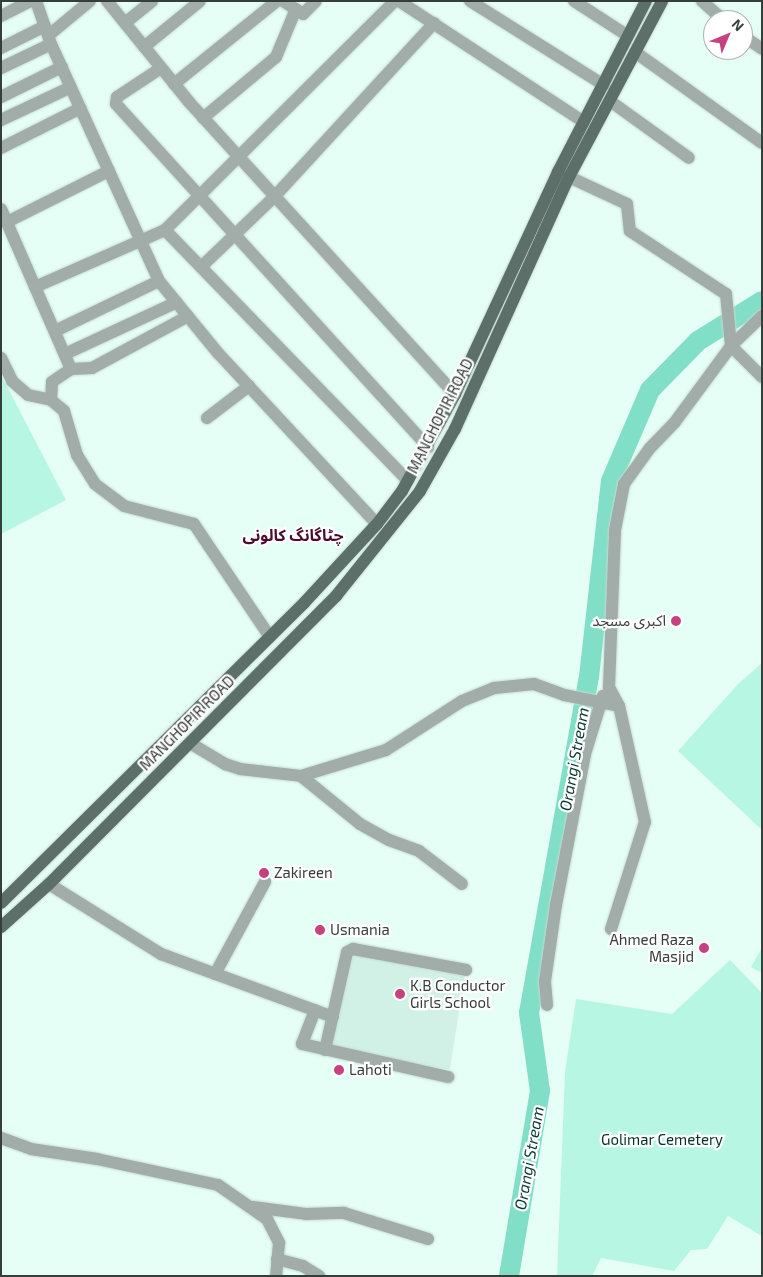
<!DOCTYPE html>
<html>
<head>
<meta charset="utf-8">
<style>
  body { margin:0 }
  #map { position:relative; width:763px; height:1277px; overflow:hidden; background:#e5fef6; font-family:"Exo 2","Noto Sans Arabic",sans-serif }
  div>[style] { position:absolute }
  [style*='--x'] { left:calc(var(--x)*1px); top:calc(var(--y)*1px); width:calc(var(--w)*1px); rotate:calc(var(--a)*1deg) }
  .built>* { inset:0; background:#d1f1e7; transform-origin:0 0 }
  .green>* { inset:0; background:#b8f6e4 }
  .river>* { height:20px; margin:-10px; padding:0 10px; transform-origin:10px; border-radius:10px; background:#80dfc6 }
  .roads { filter:drop-shadow(0 0 1px #c5dbd4) drop-shadow(0 0 1px #c5dbd4) }
  .minor>* { height:12px; margin:-6px; padding:0 6px; transform-origin:6px; border-radius:6px; background:#a2aca9 }
  .tertiary>* { height:12px; margin:-6px; padding:0 6px; transform-origin:6px; border-radius:6px; background:#a2aca9 }
  .primary>* { height:12px; margin:-6px; padding:0 6px; transform-origin:6px; border-radius:6px; background:#5d6f69 }
  .dots>* { width:14px; height:14px; translate:-50% -50%; box-sizing:border-box; border:2px solid #fff; border-radius:50% }
  span { translate:-50% -50%; white-space:nowrap; text-align:center; line-height:1.15; -webkit-text-stroke:4.5px #fff; paint-order:stroke }
  .street-label { font-size:15px; color:#353e3b }
  .poi-label { font-size:15px; color:#353e3b }
  .right { translate:-100% -50%; text-align:right }
  .left { translate:0 -50%; text-align:left }
  .park-label { font-size:15px; color:#033228 }
  .neighbourhood-label { font-size:16px; color:#4c0b2c; font-weight:700 }
  .water-label { font-size:16px; color:#0a382e; font-style:italic }
  .frame { position:absolute; inset:0; border:2px solid #353e3b; pointer-events:none }
  .north { position:absolute; left:703px; top:10px; width:50px; height:50px; box-sizing:border-box; background:#fff; border:1px solid #aeb2b1; border-radius:50%; rotate:45deg; font-size:14px; font-weight:700; line-height:20px; text-align:center; color:#353e3b }
  .north::after { content:''; display:block; margin:auto; width:18px; height:22px; background:#c74180; clip-path:polygon(50% 0,100% 100%,50% 72%,0 100%) }
</style>
</head>
<body>
<div id="map">
  <div class="built">
    <i style="left:347px;top:952px;width:120px;height:100px;rotate:9deg"></i>
  </div>
  <div class="green">
    <i style="clip-path:polygon(1px 375px,66px 500px,1px 534px)"></i>
    <i style="clip-path:polygon(762px 663px,762px 830px,678px 751px,738px 684px)"></i>
    <i style="clip-path:polygon(762px 948px,762px 973px,751px 967px)"></i>
    <i style="clip-path:polygon(730px 960px,762px 993px,762px 1236px,728px 1216px,707px 1249px,691px 1250px,674px 1271px,601px 1258px,592px 1276px,557px 1276px,565px 1072px,576px 999px,672px 1014px)"></i>
  </div>
  <div class="river">
    <i style="--x:509;--y:1276;--w:188;--a:-80.5"></i>
    <i style="--x:540;--y:1091;--w:79;--a:-98"></i>
    <i style="--x:529;--y:1013;--w:341;--a:-79.9"></i>
    <i style="--x:589;--y:677;--w:197;--a:-83.6"></i>
    <i style="--x:611;--y:481;--w:99;--a:-66.8"></i>
    <i style="--x:650;--y:390;--w:69;--a:-45.6"></i>
    <i style="--x:698;--y:341;--w:75;--a:-32"></i>
  </div>
  <div class="roads">
    <div class="minor">
      <i style="--x:36;--y:1;--w:46;--a:70.8"></i>
      <i style="--x:51;--y:44;--w:260;--a:65.5"></i>
      <i style="--x:159;--y:281;--w:93;--a:50.7"></i>
      <i style="--x:218;--y:353;--w:233;--a:47.1"></i>
      <i style="--x:107;--y:1;--w:130;--a:50.9"></i>
      <i style="--x:189;--y:102;--w:395;--a:47.7"></i>
      <i style="--x:283;--y:1;--w:24;--a:33"></i>
      <i style="--x:303;--y:14;--w:18;--a:-45"></i>
      <i style="--x:399;--y:1;--w:221;--a:33.2"></i>
      <i style="--x:574;--y:1;--w:64;--a:32.9"></i>
      <i style="--x:702;--y:1;--w:28;--a:42"></i>
      <i style="--x:1;--y:16;--w:34;--a:-27"></i>
      <i style="--x:125;--y:23;--w:35;--a:-39"></i>
      <i style="--x:49;--y:35;--w:53;--a:-39.7"></i>
      <i style="--x:743;--y:36;--w:23;--a:34"></i>
      <i style="--x:144;--y:47;--w:72;--a:-39.4"></i>
      <i style="--x:1;--y:48;--w:49;--a:-26.6"></i>
      <i style="--x:635;--y:52;--w:156;--a:35.6"></i>
      <i style="--x:1;--y:68;--w:55;--a:-25.6"></i>
      <i style="--x:161;--y:68;--w:53;--a:146.6"></i>
      <i style="--x:117;--y:97;--w:7;--a:98"></i>
      <i style="--x:116;--y:104;--w:464;--a:47.7"></i>
      <i style="--x:174;--y:84;--w:132;--a:-38.9"></i>
      <i style="--x:1;--y:97;--w:68;--a:-26.2"></i>
      <i style="--x:610;--y:101;--w:97;--a:35.8"></i>
      <i style="--x:203;--y:118;--w:95;--a:-39.9"></i>
      <i style="--x:276;--y:57;--w:52;--a:-67.4"></i>
      <i style="--x:1;--y:120;--w:77;--a:-25.2"></i>
      <i style="--x:1;--y:148;--w:89;--a:-26.6"></i>
      <i style="--x:569;--y:177;--w:64;--a:25"></i>
      <i style="--x:627;--y:204;--w:27;--a:84"></i>
      <i style="--x:630;--y:231;--w:115;--a:33.3"></i>
      <i style="--x:726;--y:294;--w:52;--a:84.5"></i>
      <i style="--x:731;--y:346;--w:44;--a:45"></i>
      <i style="--x:1;--y:209;--w:175;--a:66.4"></i>
      <i style="--x:71;--y:369;--w:23;--a:146"></i>
      <i style="--x:52;--y:382;--w:18;--a:93"></i>
      <i style="--x:7;--y:222;--w:114;--a:-26.6"></i>
      <i style="--x:165;--y:230;--w:349;--a:45.9"></i>
      <i style="--x:201;--y:267;--w:103;--a:-43.8"></i>
      <i style="--x:275;--y:196;--w:235;--a:-47.4"></i>
      <i style="--x:35;--y:287;--w:142;--a:-23.7"></i>
      <i style="--x:165;--y:230;--w:325;--a:-44.9"></i>
      <i style="--x:55;--y:331;--w:115;--a:-25.7"></i>
      <i style="--x:65;--y:354;--w:123;--a:-24.9"></i>
      <i style="--x:1;--y:358;--w:25;--a:64"></i>
      <i style="--x:12;--y:381;--w:21;--a:41"></i>
      <i style="--x:28;--y:395;--w:24;--a:12"></i>
      <i style="--x:51;--y:400;--w:17;--a:40"></i>
      <i style="--x:64;--y:411;--w:46;--a:73.5"></i>
      <i style="--x:77;--y:455;--w:34;--a:58"></i>
      <i style="--x:95;--y:484;--w:36;--a:37"></i>
      <i style="--x:124;--y:506;--w:72;--a:14.4"></i>
      <i style="--x:194;--y:524;--w:136;--a:56.1"></i>
      <i style="--x:71;--y:369;--w:21;--a:-3"></i>
      <i style="--x:92;--y:368;--w:109;--a:-28.4"></i>
      <i style="--x:207;--y:418;--w:53;--a:-37.3"></i>
      <i style="--x:190;--y:743;--w:41;--a:31"></i>
      <i style="--x:225;--y:764;--w:16;--a:18"></i>
      <i style="--x:240;--y:769;--w:61;--a:6.5"></i>
      <i style="--x:301;--y:776;--w:89;--a:-17"></i>
      <i style="--x:386;--y:750;--w:90;--a:-32.8"></i>
      <i style="--x:462;--y:701;--w:35;--a:-22"></i>
      <i style="--x:494;--y:688;--w:40;--a:-5.7"></i>
      <i style="--x:534;--y:684;--w:32;--a:20"></i>
      <i style="--x:564;--y:695;--w:56;--a:11.3"></i>
      <i style="--x:301;--y:776;--w:76;--a:39.1"></i>
      <i style="--x:360;--y:824;--w:33;--a:29"></i>
      <i style="--x:389;--y:840;--w:32;--a:20"></i>
      <i style="--x:419;--y:851;--w:54;--a:37.5"></i>
      <i style="--x:49;--y:884;--w:132;--a:32"></i>
      <i style="--x:161;--y:954;--w:183;--a:20.1"></i>
      <i style="--x:611;--y:929;--w:112;--a:-72.4"></i>
      <i style="--x:645;--y:822;--w:119;--a:-102.6"></i>
      <i style="--x:619;--y:706;--w:21;--a:-118"></i>
      <i style="--x:609;--y:687;--w:157;--a:-87.8"></i>
      <i style="--x:615;--y:530;--w:47;--a:-78.9"></i>
      <i style="--x:624;--y:484;--w:44;--a:-54.2"></i>
      <i style="--x:650;--y:448;--w:36;--a:-46"></i>
      <i style="--x:675;--y:422;--w:94;--a:-53.6"></i>
      <i style="--x:731;--y:346;--w:43;--a:-44.1"></i>
      <i style="--x:215;--y:974;--w:105;--a:-61.5"></i>
      <i style="--x:547;--y:1005;--w:24;--a:-95"></i>
      <i style="--x:545;--y:981;--w:77;--a:-81.8"></i>
      <i style="--x:556;--y:905;--w:154;--a:-79.1"></i>
      <i style="--x:585;--y:754;--w:61;--a:-72.8"></i>
      <i style="--x:315;--y:1010;--w:36;--a:111"></i>
      <i style="--x:302;--y:1044;--w:150;--a:12.7"></i>
      <i style="--x:325;--y:1050;--w:100;--a:-77.3"></i>
      <i style="--x:347;--y:952;--w:7;--a:-27"></i>
      <i style="--x:353;--y:949;--w:115;--a:10.5"></i>
      <i style="--x:1;--y:1138;--w:32;--a:20"></i>
      <i style="--x:31;--y:1149;--w:67;--a:8.6"></i>
      <i style="--x:97;--y:1159;--w:124;--a:12.1"></i>
      <i style="--x:218;--y:1185;--w:60;--a:34.8"></i>
      <i style="--x:267;--y:1219;--w:27;--a:63"></i>
      <i style="--x:279;--y:1243;--w:33;--a:95"></i>
      <i style="--x:253;--y:1207;--w:53;--a:7.5"></i>
      <i style="--x:306;--y:1214;--w:38;--a:-2"></i>
      <i style="--x:344;--y:1213;--w:88;--a:17.2"></i>
      <i style="--x:277;--y:1259;--w:27;--a:15"></i>
      <i style="--x:303;--y:1266;--w:19;--a:32"></i>
    </div>
    <div class="tertiary">
      <i style="--x:470;--y:1;--w:158;--a:32.1"></i>
    </div>
    <div class="primary">
      <i style="--x:1;--y:903;--w:426;--a:-44.7"></i>
      <i style="--x:304;--y:603;--w:108;--a:-47.3"></i>
      <i style="--x:377;--y:524;--w:41;--a:-52.9"></i>
      <i style="--x:402;--y:491;--w:111;--a:-61.3"></i>
      <i style="--x:455;--y:394;--w:245;--a:-65.1"></i>
      <i style="--x:558;--y:172;--w:192;--a:-62.8"></i>
      <i style="--x:1;--y:927;--w:64;--a:-41.9"></i>
      <i style="--x:49;--y:884;--w:407;--a:-45.1"></i>
      <i style="--x:336;--y:596;--w:134;--a:-51.3"></i>
      <i style="--x:420;--y:491;--w:71;--a:-60.6"></i>
      <i style="--x:455;--y:429;--w:277;--a:-65.7"></i>
      <i style="--x:569;--y:177;--w:199;--a:-62.1"></i>
    </div>
  </div>
  <div class="dots">
    <i style="left:676px;top:621px;background:#c74180"></i>
    <i style="left:264px;top:873px;background:#c74180"></i>
    <i style="left:320px;top:930px;background:#c74180"></i>
    <i style="left:704px;top:948px;background:#c74180"></i>
    <i style="left:400px;top:994px;background:#c74180"></i>
    <i style="left:339px;top:1070px;background:#c74180"></i>
  </div>
  <div class="street-label">
    <span style="left:440px;top:416px;rotate:-63deg">MANGHOPIR ROAD</span>
    <span style="left:187px;top:723px;rotate:-45deg">MANGHOPIR ROAD</span>
  </div>
  <div class="poi-label">
    <span class="right" style="left:666px;top:621px">اکبری مسجد</span>
    <span class="left" style="left:274px;top:873px">Zakireen</span>
    <span class="left" style="left:330px;top:930px">Usmania</span>
    <span class="right" style="left:694px;top:948px">Ahmed Raza<br>Masjid</span>
    <span class="left" style="left:410px;top:994px">K.B Conductor<br>Girls School</span>
    <span class="left" style="left:349px;top:1070px">Lahoti</span>
  </div>
  <div class="park-label">
    <span style="left:662px;top:1140px">Golimar Cemetery</span>
  </div>
  <div class="neighbourhood-label">
    <span style="left:293px;top:535px">چٹاگانگ کالونی</span>
  </div>
  <div class="water-label">
    <span style="left:574px;top:759px;rotate:-80deg">Orangi Stream</span>
    <span style="left:529px;top:1158px;rotate:-80deg">Orangi Stream</span>
  </div>
  <div class="frame"></div>
  <div class="north">N</div>
</div>
</body>
</html>
